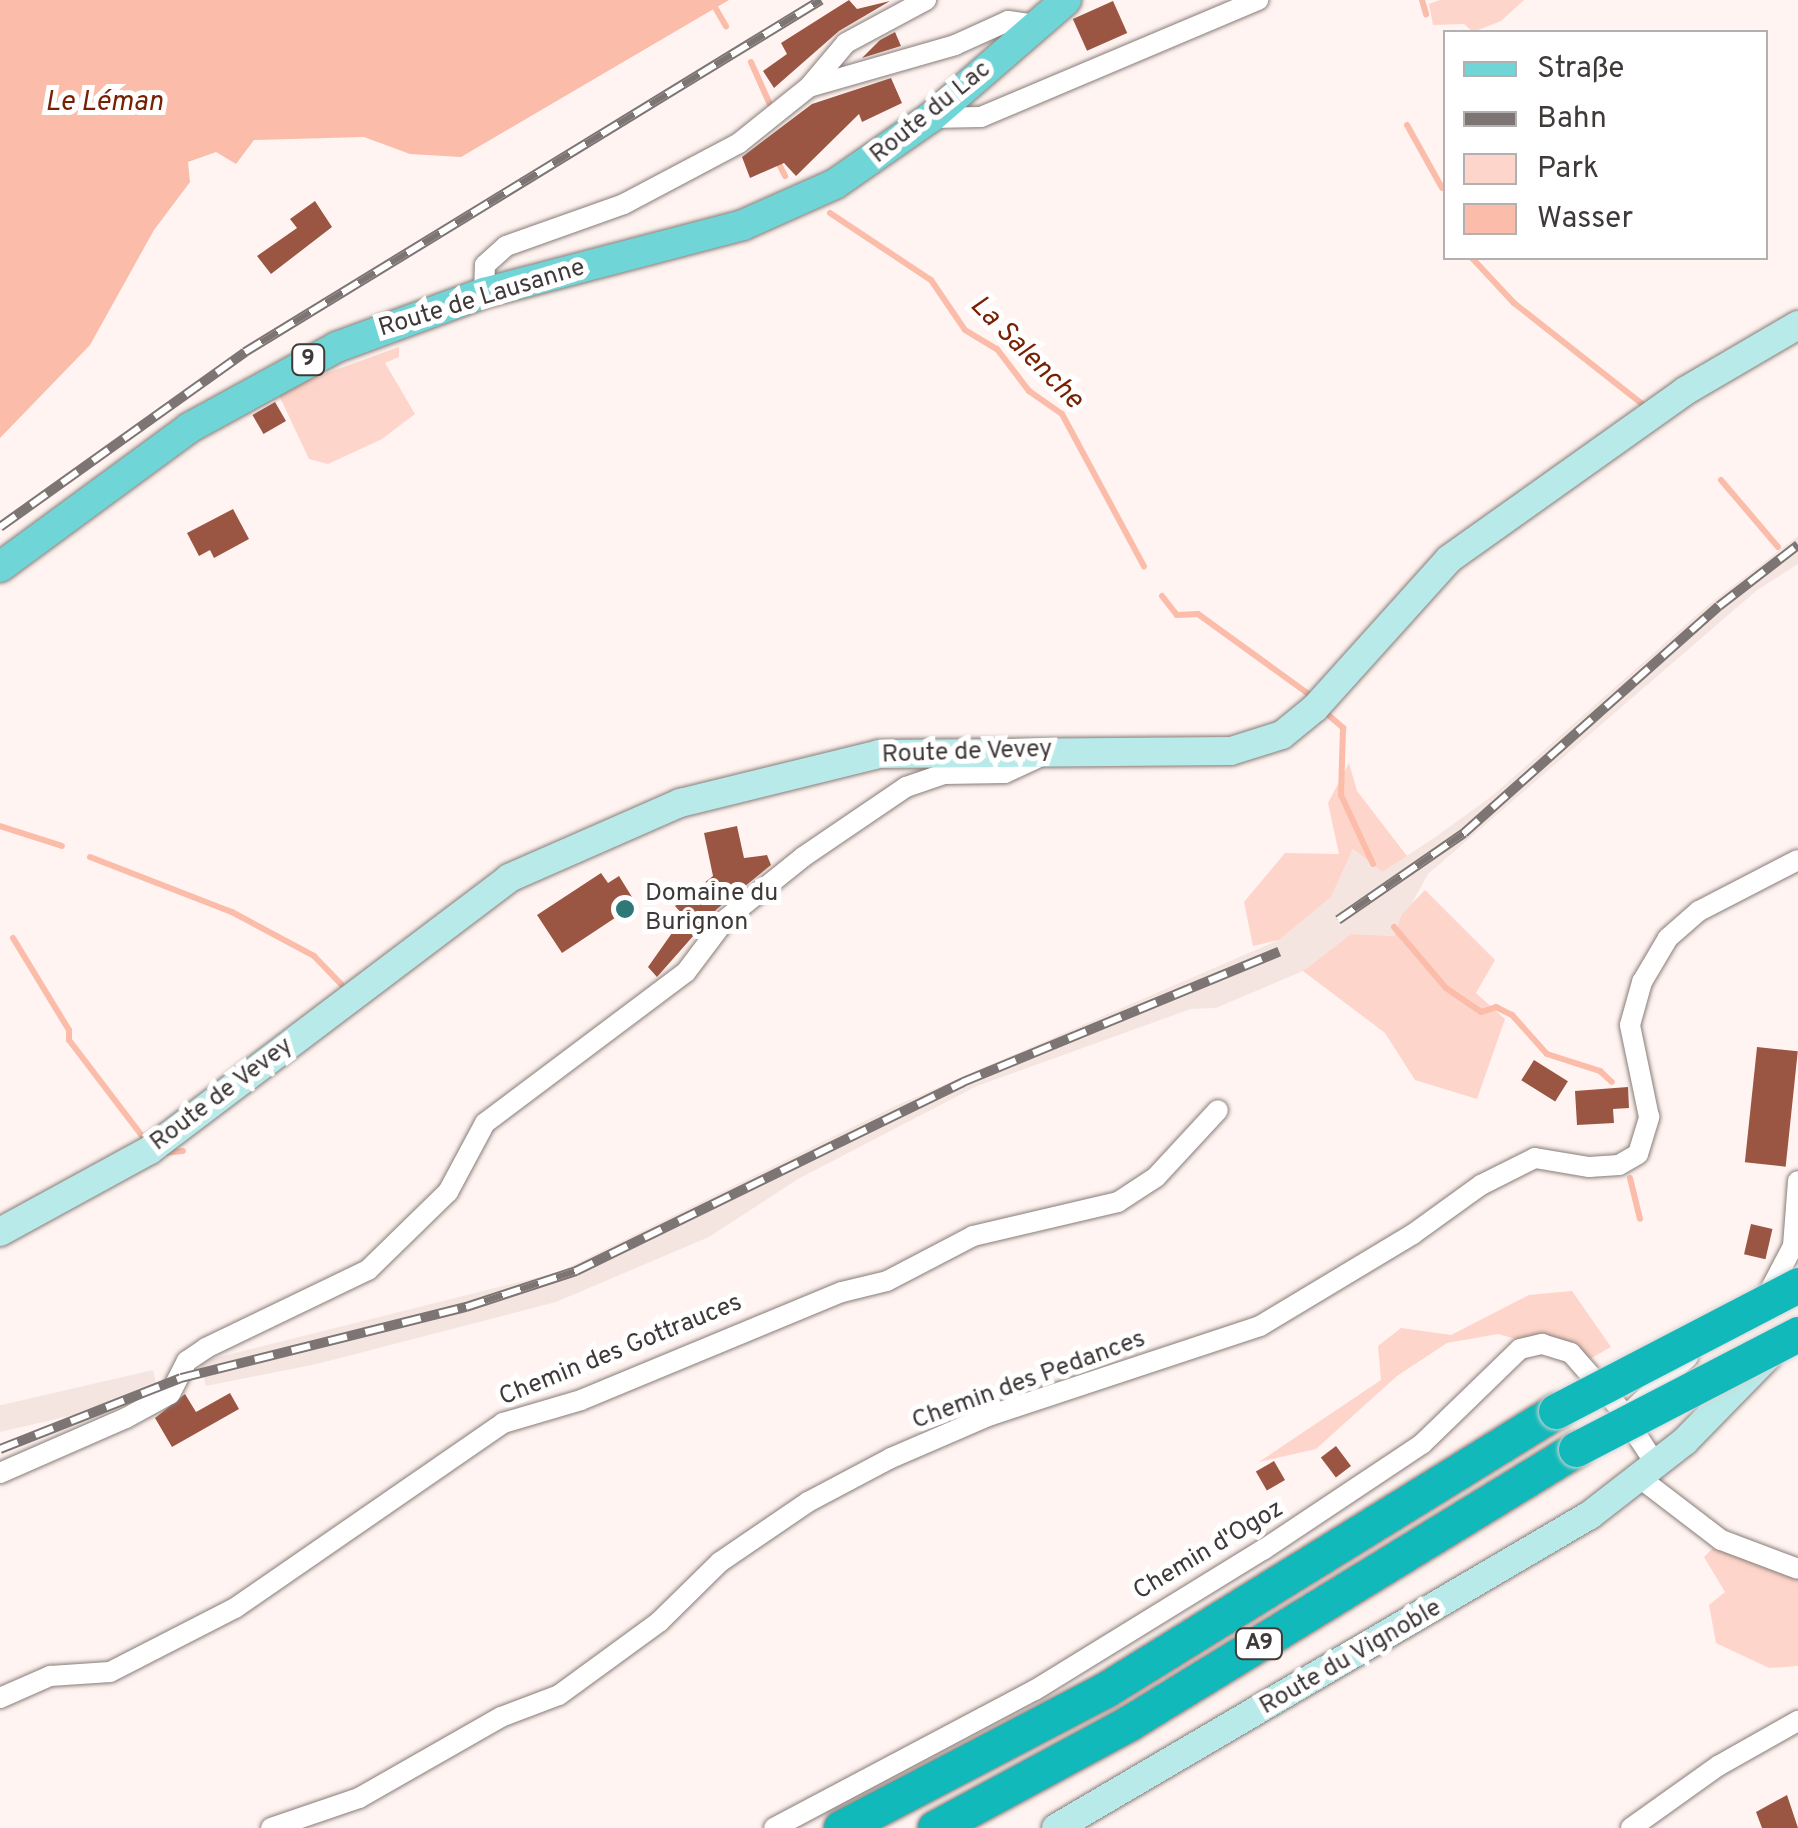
<!DOCTYPE html>
<html>
<head>
<meta charset="utf-8">
<style>
  body { margin:0 }
  #map { position:relative; width:1798px; height:1828px; overflow:hidden; background:#fff4f1; font-family:Overpass,sans-serif }
  div>[style] { position:absolute }
  [style*='--x'] { left:calc(var(--x)*1px); top:calc(var(--y)*1px); width:calc(var(--w)*1px); rotate:calc(var(--a)*1deg) }
  .built>* { inset:0; background:#f5e5e0; transform-origin:0 0 }
  .green>* { inset:0; background:#fed5ca }
  .water>* { inset:0; background:#fbbcaa }
  .stream>* { height:6px; margin:-3px; padding:0 3px; transform-origin:3px; border-radius:3px; background:#fbbcaa }
  .building>* { inset:0; background:#9b5643; transform-origin:0 0 }
  .roads { filter:drop-shadow(0 0 2px #877c78) drop-shadow(0 0 2px #877c78) }
  .street>* { height:20px; margin:-10px; padding:0 10px; transform-origin:10px; border-radius:10px; background:#fff }
  .secondary>* { height:28px; margin:-14px; padding:0 14px; transform-origin:14px; border-radius:14px; background:#b8eaea }
  .primary>* { height:30px; margin:-15px; padding:0 15px; transform-origin:15px; border-radius:15px; background:#70d5d6 }
  .highway>* { height:35px; margin:-17.5px; padding:0 17.5px; transform-origin:17.5px; border-radius:17.5px; background:#11b9ba }
  .rail>* { height:10px; margin-top:-5px; transform-origin:0; background:repeating-linear-gradient(90deg,#fff 0 19px,#7c7573 0 38px); box-sizing:border-box; border-block:2px solid #7c7573 }
  .bridges { filter:drop-shadow(0 0 2px #d5d4d3) drop-shadow(0 0 2px #d5d4d3) }
  .highway-bridge>* { height:35px; margin:-17.5px; padding:0 17.5px; transform-origin:17.5px; border-radius:17.5px; background:#11b9ba }
  .dots>* { width:28px; height:28px; translate:-50% -50%; box-sizing:border-box; border:5px solid #fff; border-radius:50% }
  span { translate:-50% -50%; white-space:nowrap; text-align:center; line-height:1.15; -webkit-text-stroke:10px #fff; paint-order:stroke }
  .shield-label span { padding:2px 8px; background:#fff; border:2px solid; border-radius:8px; -webkit-text-stroke-width:0 }
  .shield-label { font-size:22px; color:#3f3a39; font-weight:700 }
  .street-label { font-size:25px; color:#3f3a39 }
  .poi-label { font-size:25px; color:#3f3a39 }
  .left { translate:0 -50%; text-align:left }
  .water-label { font-size:28px; color:#782004; font-style:italic }
  .legend { position:absolute; left:1443px; top:30px; width:325px; height:230px; box-sizing:border-box; background:#fff; border:2px solid #b2b0b0; margin:0; padding:12px 18px; list-style:none; font-size:30px; color:#3f3a39 }
  .legend li { display:flex; align-items:center; gap:20px; height:50px }
  .legend b { width:50px; border:2px solid #b2b0b0 }
</style>
</head>
<body>
<div id="map">
  <div class="built">
    <i style="clip-path:polygon(1798px 536px,1798px 564px,1756px 591px,1428px 874px,1394px 936px,1351px 934px,1303px 971px,1216px 1008px,1191px 1009px,977px 1086px,798px 1179px,709px 1237px,556px 1302px,317px 1364px,206px 1386px,199px 1362px,559px 1272px,895px 1106px,1279px 940px,1331px 897px,1353px 849px,1382px 872px,1434px 838px,1492px 796px,1708px 605px)"></i>
    <i style="left:153px;top:1370px;width:26px;height:166px;rotate:77deg"></i>
  </div>
  <div class="green">
    <i style="clip-path:polygon(1440px 0,1524px 0,1501px 21px,1473px 32px,1464px 24px,1433px 25px,1429px 4px)"></i>
    <i style="clip-path:polygon(399px 347px,399px 357px,385px 363px,415px 414px,382px 439px,328px 464px,309px 459px,277px 391px)"></i>
    <i style="clip-path:polygon(1349px 763px,1357px 791px,1407px 856px,1382px 872px,1353px 849px,1331px 897px,1279px 940px,1253px 946px,1244px 902px,1285px 853px,1339px 854px,1328px 803px)"></i>
    <i style="clip-path:polygon(1425px 890px,1495px 960px,1476px 993px,1505px 1019px,1477px 1099px,1415px 1080px,1385px 1033px,1303px 971px,1351px 934px,1394px 936px,1402px 914px)"></i>
    <i style="clip-path:polygon(1572px 1291px,1611px 1347px,1588px 1360px,1498px 1334px,1447px 1343px,1397px 1376px,1316px 1449px,1259px 1462px,1381px 1380px,1378px 1346px,1401px 1328px,1451px 1335px,1529px 1295px)"></i>
    <i style="clip-path:polygon(1721px 1540px,1798px 1569px,1798px 1666px,1769px 1668px,1716px 1643px,1709px 1605px,1725px 1592px,1704px 1557px)"></i>
  </div>
  <div class="water">
    <i style="clip-path:polygon(0 0,729px 0,461px 157px,410px 154px,364px 137px,254px 140px,236px 164px,216px 152px,188px 162px,190px 182px,154px 230px,90px 345px,0 438px)"></i>
  </div>
  <div class="stream">
    <i style="--x:1422;--y:0;--w:15;--a:74"></i>
    <i style="--x:716;--y:9;--w:20;--a:60"></i>
    <i style="--x:751;--y:62;--w:51;--a:65.9"></i>
    <i style="--x:1407;--y:125;--w:72;--a:60.9"></i>
    <i style="--x:777;--y:160;--w:18;--a:63"></i>
    <i style="--x:830;--y:213;--w:121;--a:33.6"></i>
    <i style="--x:931;--y:280;--w:60;--a:55.8"></i>
    <i style="--x:965;--y:330;--w:37;--a:31"></i>
    <i style="--x:997;--y:349;--w:53;--a:52.7"></i>
    <i style="--x:1029;--y:391;--w:40;--a:34.9"></i>
    <i style="--x:1062;--y:414;--w:173;--a:61.7"></i>
    <i style="--x:1472;--y:258;--w:62;--a:47"></i>
    <i style="--x:1514;--y:303;--w:167;--a:38.2"></i>
    <i style="--x:1721;--y:480;--w:88;--a:49.6"></i>
    <i style="--x:1162;--y:596;--w:24;--a:52"></i>
    <i style="--x:1177;--y:615;--w:21;--a:-3"></i>
    <i style="--x:1198;--y:614;--w:138;--a:35.9"></i>
    <i style="--x:1326;--y:713;--w:23;--a:41"></i>
    <i style="--x:1343;--y:728;--w:67;--a:91.7"></i>
    <i style="--x:1341;--y:795;--w:76;--a:65.1"></i>
    <i style="--x:0;--y:826;--w:65;--a:17.9"></i>
    <i style="--x:90;--y:857;--w:152;--a:21.2"></i>
    <i style="--x:232;--y:912;--w:93;--a:28.2"></i>
    <i style="--x:314;--y:956;--w:39;--a:46"></i>
    <i style="--x:1394;--y:927;--w:80;--a:49.6"></i>
    <i style="--x:1446;--y:988;--w:42;--a:34.4"></i>
    <i style="--x:1481;--y:1012;--w:16;--a:-18"></i>
    <i style="--x:1496;--y:1007;--w:18;--a:27"></i>
    <i style="--x:1512;--y:1015;--w:52;--a:48.1"></i>
    <i style="--x:1547;--y:1054;--w:56;--a:17.8"></i>
    <i style="--x:1600;--y:1071;--w:16;--a:43"></i>
    <i style="--x:13;--y:938;--w:108;--a:58.7"></i>
    <i style="--x:69;--y:1030;--w:10;--a:90"></i>
    <i style="--x:69;--y:1040;--w:122;--a:52.7"></i>
    <i style="--x:163;--y:1153;--w:20;--a:-6"></i>
    <i style="--x:1630;--y:1178;--w:42;--a:76.3"></i>
  </div>
  <div class="building">
    <i style="clip-path:polygon(849px 0,857px 9px,890px 1px,839px 31px,774px 88px,763px 71px,787px 54px,781px 43px)"></i>
    <i style="left:1113px;top:1px;width:35px;height:44px;rotate:66deg"></i>
    <i style="clip-path:polygon(895px 32px,901px 46px,862px 58px,880px 40px)"></i>
    <i style="clip-path:polygon(891px 78px,902px 103px,862px 122px,859px 114px,796px 176px,784px 163px,750px 178px,742px 157px,812px 104px)"></i>
    <i style="clip-path:polygon(315px 201px,332px 227px,271px 274px,257px 256px,297px 228px,290px 219px)"></i>
    <i style="left:275px;top:402px;width:22px;height:26px;rotate:60deg"></i>
    <i style="clip-path:polygon(233px 509px,249px 539px,214px 558px,210px 550px,199px 556px,187px 533px)"></i>
    <i style="clip-path:polygon(737px 826px,744px 858px,767px 855px,771px 865px,717px 909px,657px 977px,648px 967px,684px 916px,675px 906px,713px 876px,704px 833px)"></i>
    <i style="clip-path:polygon(601px 873px,608px 883px,619px 876px,632px 897px,622px 903px,627px 910px,562px 953px,537px 915px)"></i>
    <i style="left:1757px;top:1047px;width:41px;height:116px;rotate:6deg"></i>
    <i style="left:1534px;top:1060px;width:40px;height:24px;rotate:32deg"></i>
    <i style="clip-path:polygon(1628px 1087px,1629px 1108px,1613px 1109px,1614px 1123px,1577px 1125px,1575px 1091px)"></i>
    <i style="left:1751px;top:1224px;width:22px;height:31px;rotate:13deg"></i>
    <i style="clip-path:polygon(230px 1393px,239px 1409px,172px 1447px,155px 1418px,185px 1394px,196px 1412px)"></i>
    <i style="left:1336px;top:1446px;width:25px;height:19px;rotate:53deg"></i>
    <i style="left:1274px;top:1461px;width:22px;height:21px;rotate:60deg"></i>
    <i style="clip-path:polygon(1787px 1795px,1798px 1828px,1762px 1828px,1756px 1812px)"></i>
  </div>
  <div class="roads">
    <div class="street">
      <i style="--x:809;--y:87;--w:57;--a:-49.9"></i>
      <i style="--x:846;--y:43;--w:91;--a:-28.3"></i>
      <i style="--x:930;--y:118;--w:51;--a:-1.1"></i>
      <i style="--x:981;--y:117;--w:301;--a:-22.9"></i>
      <i style="--x:484;--y:293;--w:28;--a:-88"></i>
      <i style="--x:485;--y:265;--w:28;--a:-42"></i>
      <i style="--x:506;--y:246;--w:125;--a:-19.6"></i>
      <i style="--x:624;--y:204;--w:130;--a:-27.9"></i>
      <i style="--x:739;--y:143;--w:90;--a:-38.7"></i>
      <i style="--x:809;--y:87;--w:152;--a:-16"></i>
      <i style="--x:955;--y:45;--w:58;--a:-24.4"></i>
      <i style="--x:1008;--y:21;--w:30;--a:8"></i>
      <i style="--x:1769;--y:1292;--w:52;--a:-62.4"></i>
      <i style="--x:1793;--y:1246;--w:65;--a:-85.6"></i>
      <i style="--x:1657;--y:1466;--w:49;--a:-123.4"></i>
      <i style="--x:1630;--y:1425;--w:13;--a:-90"></i>
      <i style="--x:1630;--y:1412;--w:80;--a:-43.5"></i>
      <i style="--x:0;--y:1473;--w:137;--a:-23.6"></i>
      <i style="--x:126;--y:1418;--w:50;--a:-28.6"></i>
      <i style="--x:170;--y:1394;--w:37;--a:-63"></i>
      <i style="--x:187;--y:1361;--w:23;--a:-34"></i>
      <i style="--x:206;--y:1348;--w:180;--a:-25.7"></i>
      <i style="--x:368;--y:1270;--w:112;--a:-44.3"></i>
      <i style="--x:448;--y:1192;--w:78;--a:-61.8"></i>
      <i style="--x:485;--y:1123;--w:251;--a:-36.9"></i>
      <i style="--x:686;--y:972;--w:66;--a:-53"></i>
      <i style="--x:726;--y:919;--w:99;--a:-38.8"></i>
      <i style="--x:803;--y:857;--w:125;--a:-34.2"></i>
      <i style="--x:906;--y:787;--w:40;--a:-18.9"></i>
      <i style="--x:944;--y:774;--w:61;--a:-0.9"></i>
      <i style="--x:1005;--y:773;--w:50;--a:-25"></i>
      <i style="--x:1640;--y:1478;--w:102;--a:37.4"></i>
      <i style="--x:1721;--y:1540;--w:82;--a:20.6"></i>
      <i style="--x:0;--y:1698;--w:55;--a:-23.7"></i>
      <i style="--x:50;--y:1676;--w:60;--a:-3.8"></i>
      <i style="--x:110;--y:1672;--w:140;--a:-27.1"></i>
      <i style="--x:235;--y:1608;--w:326;--a:-34.6"></i>
      <i style="--x:503;--y:1423;--w:81;--a:-16.4"></i>
      <i style="--x:581;--y:1400;--w:282;--a:-22.5"></i>
      <i style="--x:842;--y:1292;--w:46;--a:-13.7"></i>
      <i style="--x:887;--y:1281;--w:97;--a:-27.6"></i>
      <i style="--x:973;--y:1236;--w:149;--a:-13.2"></i>
      <i style="--x:1118;--y:1202;--w:45;--a:-33.3"></i>
      <i style="--x:1156;--y:1177;--w:91;--a:-47.2"></i>
      <i style="--x:271;--y:1828;--w:93;--a:-18.8"></i>
      <i style="--x:359;--y:1798;--w:163;--a:-29.7"></i>
      <i style="--x:501;--y:1717;--w:62;--a:-20.8"></i>
      <i style="--x:559;--y:1695;--w:124;--a:-36.1"></i>
      <i style="--x:659;--y:1622;--w:86;--a:-44.5"></i>
      <i style="--x:720;--y:1562;--w:107;--a:-34.3"></i>
      <i style="--x:808;--y:1502;--w:94;--a:-27.9"></i>
      <i style="--x:891;--y:1458;--w:109;--a:-23.3"></i>
      <i style="--x:991;--y:1415;--w:283;--a:-18.3"></i>
      <i style="--x:1260;--y:1326;--w:179;--a:-31"></i>
      <i style="--x:1413;--y:1234;--w:84;--a:-35.8"></i>
      <i style="--x:1481;--y:1185;--w:60;--a:-26.6"></i>
      <i style="--x:1535;--y:1158;--w:55;--a:9.5"></i>
      <i style="--x:1589;--y:1167;--w:30;--a:-4"></i>
      <i style="--x:1619;--y:1165;--w:22;--a:-30"></i>
      <i style="--x:1638;--y:1154;--w:39;--a:-73"></i>
      <i style="--x:1649;--y:1117;--w:94;--a:-101.7"></i>
      <i style="--x:1630;--y:1025;--w:45;--a:-74.4"></i>
      <i style="--x:1642;--y:982;--w:51;--a:-59.4"></i>
      <i style="--x:1668;--y:938;--w:41;--a:-41.1"></i>
      <i style="--x:1699;--y:911;--w:111;--a:-27.3"></i>
      <i style="--x:774;--y:1828;--w:295;--a:-27.9"></i>
      <i style="--x:1035;--y:1690;--w:268;--a:-31.6"></i>
      <i style="--x:1263;--y:1550;--w:191;--a:-33.7"></i>
      <i style="--x:1422;--y:1444;--w:136;--a:-44.1"></i>
      <i style="--x:1520;--y:1349;--w:23;--a:-13"></i>
      <i style="--x:1542;--y:1344;--w:30;--a:17"></i>
      <i style="--x:1571;--y:1353;--w:88;--a:48.7"></i>
      <i style="--x:1631;--y:1828;--w:107;--a:-35.5"></i>
      <i style="--x:1718;--y:1766;--w:92;--a:-29.4"></i>
    </div>
    <div class="secondary">
      <i style="--x:0;--y:1232;--w:171;--a:-28.7"></i>
      <i style="--x:150;--y:1150;--w:450;--a:-37.1"></i>
      <i style="--x:509;--y:878;--w:187;--a:-23.7"></i>
      <i style="--x:680;--y:803;--w:205;--a:-13.8"></i>
      <i style="--x:879;--y:754;--w:352;--a:-0.5"></i>
      <i style="--x:1231;--y:751;--w:53;--a:-17.4"></i>
      <i style="--x:1282;--y:735;--w:43;--a:-39.3"></i>
      <i style="--x:1315;--y:708;--w:200;--a:-48"></i>
      <i style="--x:1449;--y:559;--w:290;--a:-35.4"></i>
      <i style="--x:1685;--y:391;--w:131;--a:-30.3"></i>
      <i style="--x:1056;--y:1828;--w:619;--a:-30.38"></i>
      <i style="--x:1590;--y:1515;--w:120;--a:-37.9"></i>
      <i style="--x:1685;--y:1441;--w:117;--a:-45.7"></i>
    </div>
    <div class="primary">
      <i style="--x:0;--y:567;--w:235;--a:-36.3"></i>
      <i style="--x:189;--y:428;--w:169;--a:-28.7"></i>
      <i style="--x:337;--y:347;--w:157;--a:-20.2"></i>
      <i style="--x:484;--y:293;--w:268;--a:-14.7"></i>
      <i style="--x:743;--y:225;--w:101;--a:-24"></i>
      <i style="--x:835;--y:184;--w:116;--a:-34.8"></i>
      <i style="--x:930;--y:118;--w:180;--a:-40.9"></i>
    </div>
    <div class="highway">
      <i style="--x:841;--y:1828;--w:298;--a:-27.6"></i>
      <i style="--x:1105;--y:1690;--w:530;--a:-31.74"></i>
      <i style="--x:935;--y:1828;--w:221;--a:-28.4"></i>
      <i style="--x:1129;--y:1723;--w:524;--a:-31.51"></i>
    </div>
  </div>
  <div class="rail">
    <i style="--x:0;--y:527;--w:301;--a:-35.5"></i>
    <i style="--x:245;--y:352;--w:675;--a:-31.43"></i>
    <i style="--x:1338;--y:920;--w:153;--a:-34.6"></i>
    <i style="--x:1464;--y:833;--w:341;--a:-41.7"></i>
    <i style="--x:1719;--y:606;--w:100;--a:-37.7"></i>
    <i style="--x:0;--y:1449;--w:194;--a:-21.4"></i>
    <i style="--x:181;--y:1378;--w:294;--a:-14"></i>
    <i style="--x:466;--y:1307;--w:116;--a:-18.1"></i>
    <i style="--x:576;--y:1271;--w:431;--a:-26"></i>
    <i style="--x:963;--y:1082;--w:342;--a:-22.4"></i>
  </div>
  <div class="bridges">
    <div class="highway-bridge">
      <i style="--x:1556;--y:1411;--w:273;--a:-27.5"></i>
      <i style="--x:1576;--y:1449;--w:250;--a:-27.4"></i>
    </div>
  </div>
  <div class="dots">
    <i style="left:625px;top:909px;background:#2e7878"></i>
  </div>
  <div class="shield-label">
    <span style="left:308px;top:360px">9</span>
    <span style="left:1259px;top:1644px">A9</span>
  </div>
  <div class="street-label">
    <span style="left:931px;top:113px;rotate:-39deg">Route du Lac</span>
    <span style="left:482px;top:299px;rotate:-17deg">Route de Lausanne</span>
    <span style="left:967px;top:753px;rotate:-2deg">Route de Vevey</span>
    <span style="left:222px;top:1095px;rotate:-37deg">Route de Vevey</span>
    <span style="left:621px;top:1351px;rotate:-22deg">Chemin des Gottrauces</span>
    <span style="left:1029px;top:1381px;rotate:-20deg">Chemin des Pedances</span>
    <span style="left:1209px;top:1551px;rotate:-31deg">Chemin d'Ogoz</span>
    <span style="left:1351px;top:1658px;rotate:-30deg">Route du Vignoble</span>
  </div>
  <div class="poi-label">
    <span class="left" style="left:645px;top:909px">Domaine du<br>Burignon</span>
  </div>
  <div class="water-label">
    <span style="left:104px;top:103px">Le Léman</span>
    <span style="left:1026px;top:353px;rotate:45deg">La Salenche</span>
  </div>
  <ul class="legend">
  <li><b style="height:12px;background:#70d5d6"></b>Straße</li>
  <li><b style="height:12px;background:#7c7573"></b>Bahn</li>
  <li><b style="height:28px;background:#fed5ca"></b>Park</li>
  <li><b style="height:28px;background:#fbbcaa"></b>Wasser</li>
  </ul>
</div>
</body>
</html>
